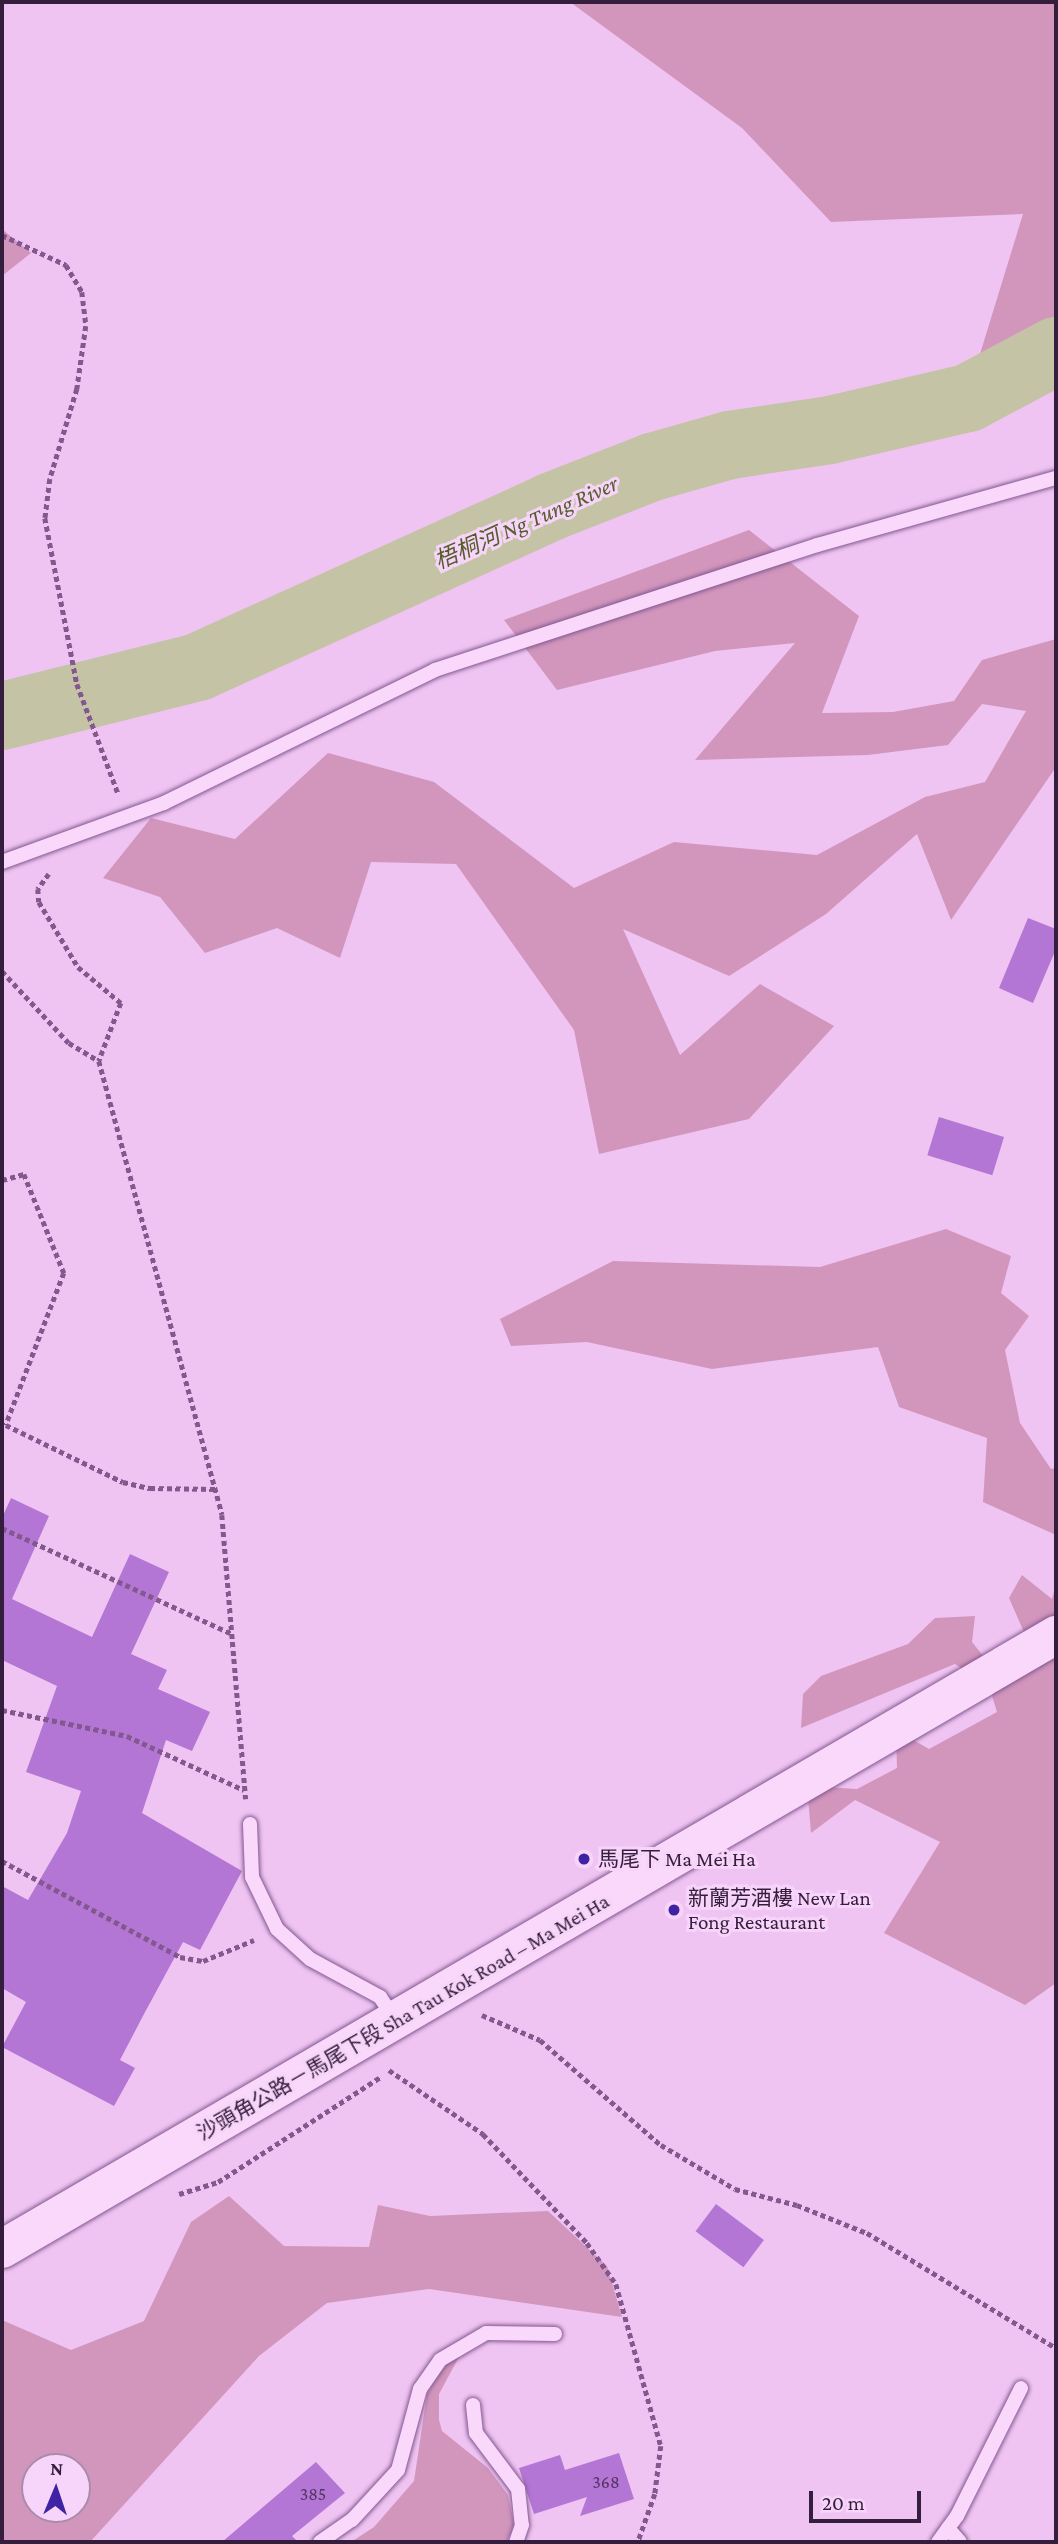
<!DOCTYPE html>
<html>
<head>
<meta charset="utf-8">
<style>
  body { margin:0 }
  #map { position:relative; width:1058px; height:2544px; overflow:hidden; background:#efc4f2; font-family:"Crimson Pro","Noto Sans SC",serif }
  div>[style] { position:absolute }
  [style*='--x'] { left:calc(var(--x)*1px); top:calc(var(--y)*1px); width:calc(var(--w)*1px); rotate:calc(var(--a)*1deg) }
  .green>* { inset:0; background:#d296bd }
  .river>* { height:68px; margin:-34px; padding:0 34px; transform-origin:34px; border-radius:34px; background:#c5c3a6 }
  .building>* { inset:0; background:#b376d4; transform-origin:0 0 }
  .path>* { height:4.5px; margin-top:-2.25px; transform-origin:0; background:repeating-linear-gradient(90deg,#82588f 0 5px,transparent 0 8.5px) }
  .roads { filter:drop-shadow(0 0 2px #82588f) drop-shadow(0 0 2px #82588f) }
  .service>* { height:14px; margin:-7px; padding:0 7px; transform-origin:7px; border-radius:7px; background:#fad8fc }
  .secondary>* { height:38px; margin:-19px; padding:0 19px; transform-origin:19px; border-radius:19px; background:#fad8fc }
  .dots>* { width:19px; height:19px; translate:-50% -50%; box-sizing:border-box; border:4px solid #f7d4f9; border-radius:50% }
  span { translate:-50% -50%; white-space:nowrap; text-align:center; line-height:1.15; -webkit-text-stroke:6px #f7d4f9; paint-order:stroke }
  .number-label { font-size:18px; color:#543363 }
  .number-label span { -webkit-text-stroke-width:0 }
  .poi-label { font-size:21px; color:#341d3d }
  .left { translate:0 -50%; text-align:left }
  .street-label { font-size:21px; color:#341d3d }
  .water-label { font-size:23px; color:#555e2b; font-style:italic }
  .frame { position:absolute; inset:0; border:4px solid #341d3d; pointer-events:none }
  .north { position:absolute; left:21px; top:2453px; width:70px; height:70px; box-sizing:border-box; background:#f7d4f9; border:2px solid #a98bae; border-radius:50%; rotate:2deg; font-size:19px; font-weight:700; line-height:28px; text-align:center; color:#341d3d }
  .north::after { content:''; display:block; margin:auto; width:24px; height:32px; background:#4022a4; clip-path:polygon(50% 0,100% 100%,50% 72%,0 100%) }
  .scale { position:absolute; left:809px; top:2491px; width:112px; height:32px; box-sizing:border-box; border:4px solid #341d3d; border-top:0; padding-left:9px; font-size:21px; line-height:24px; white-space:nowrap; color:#341d3d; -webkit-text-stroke:5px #f7d4f9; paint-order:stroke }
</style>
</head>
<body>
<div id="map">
  <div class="green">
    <i style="clip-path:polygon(570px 2px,1056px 2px,1056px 344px,980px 354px,1023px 214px,831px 222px,742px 128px)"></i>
    <i style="clip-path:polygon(2px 229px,31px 253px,2px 276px)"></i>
    <i style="clip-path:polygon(749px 530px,859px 616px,822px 713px,893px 712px,954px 701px,982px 660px,1056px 639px,1056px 767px,951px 920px,917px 834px,826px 914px,729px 976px,623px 929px,680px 1055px,760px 984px,834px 1026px,749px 1119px,599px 1154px,574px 1030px,456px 864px,371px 862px,340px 958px,277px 928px,205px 953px,160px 897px,103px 878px,151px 818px,235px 839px,328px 753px,434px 782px,574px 888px,674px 842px,817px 855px,925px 797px,985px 782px,1026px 711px,982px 704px,948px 745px,868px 755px,695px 760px,795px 643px,715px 651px,557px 690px,504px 620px)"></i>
    <i style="clip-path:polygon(946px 1229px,1011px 1256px,1001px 1293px,1029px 1316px,1005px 1350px,1020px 1423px,1051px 1469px,1056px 1468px,1056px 1535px,983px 1502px,987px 1438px,899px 1407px,878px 1347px,712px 1369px,587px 1342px,511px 1346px,500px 1319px,613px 1261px,820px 1267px)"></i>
    <i style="clip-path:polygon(1022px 1575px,1052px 1599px,1056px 1584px,1056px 1983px,1025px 2005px,884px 1933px,940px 1842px,855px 1800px,811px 1833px,807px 1786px,857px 1789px,897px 1768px,896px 1730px,929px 1749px,997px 1712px,989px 1686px,955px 1664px,801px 1728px,803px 1694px,821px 1676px,908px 1644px,935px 1618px,975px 1616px,972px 1642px,1005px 1683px,1038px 1664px,1009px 1598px)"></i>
    <i style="clip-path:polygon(evenodd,229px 2196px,284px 2246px,369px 2247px,378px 2205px,430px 2216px,548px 2211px,607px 2266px,622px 2317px,429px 2289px,327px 2303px,259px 2356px,90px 2542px,2px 2542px,2px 2320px,71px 2350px,144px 2321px,191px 2222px,229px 2196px,77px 2467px,77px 2509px,35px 2509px,35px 2467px,77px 2467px)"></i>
    <i style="clip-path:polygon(460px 2355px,439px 2394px,439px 2420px,442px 2431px,488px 2468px,508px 2495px,514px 2525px,507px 2542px,351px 2542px,374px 2527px,414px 2481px,427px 2394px,443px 2366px)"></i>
  </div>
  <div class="river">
    <i style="--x:2;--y:716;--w:202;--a:-14"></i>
    <i style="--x:198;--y:667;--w:387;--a:-24.4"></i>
    <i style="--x:550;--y:507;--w:110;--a:-21.4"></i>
    <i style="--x:652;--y:467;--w:81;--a:-15.8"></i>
    <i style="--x:730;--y:445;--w:101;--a:-8.5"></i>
    <i style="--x:830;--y:430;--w:142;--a:-13.1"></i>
    <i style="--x:968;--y:398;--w:100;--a:-28.1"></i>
  </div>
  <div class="building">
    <i style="clip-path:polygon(1028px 918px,1056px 929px,1056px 949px,1033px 1003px,999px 988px)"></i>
    <i style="left:939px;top:1117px;width:68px;height:40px;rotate:17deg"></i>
    <i style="clip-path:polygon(11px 1498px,49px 1516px,12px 1599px,92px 1637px,130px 1554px,169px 1572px,131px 1654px,167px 1670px,158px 1689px,210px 1712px,192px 1751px,166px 1740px,142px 1813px,242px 1871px,200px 1950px,183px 1942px,144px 2014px,120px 2060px,135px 2068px,114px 2106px,2px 2047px,26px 2002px,2px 1988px,2px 1886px,28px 1900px,67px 1833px,81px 1791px,26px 1772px,57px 1686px,2px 1660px,2px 1518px)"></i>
    <i style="left:716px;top:2204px;width:60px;height:34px;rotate:37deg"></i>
    <i style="clip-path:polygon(619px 2453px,634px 2499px,580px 2516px,587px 2497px,534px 2514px,519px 2468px,560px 2455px,565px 2470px)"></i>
    <i style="clip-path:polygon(316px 2462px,345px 2493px,292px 2536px,298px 2542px,222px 2542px)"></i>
  </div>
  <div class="path">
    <i style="--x:2;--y:235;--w:71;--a:25.1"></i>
    <i style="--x:66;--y:265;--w:31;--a:59"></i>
    <i style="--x:82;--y:292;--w:34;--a:83"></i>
    <i style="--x:86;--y:326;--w:64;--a:98.1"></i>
    <i style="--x:77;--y:389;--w:94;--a:106.7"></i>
    <i style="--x:50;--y:479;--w:39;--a:97"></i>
    <i style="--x:45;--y:518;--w:169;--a:79.1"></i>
    <i style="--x:77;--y:684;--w:116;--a:69.4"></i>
    <i style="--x:49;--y:874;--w:19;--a:126"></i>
    <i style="--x:38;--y:889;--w:13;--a:86"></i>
    <i style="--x:39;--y:902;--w:76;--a:59"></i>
    <i style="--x:78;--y:967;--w:56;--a:39.9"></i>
    <i style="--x:121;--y:1003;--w:62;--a:110.8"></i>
    <i style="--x:2;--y:971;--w:98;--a:47.1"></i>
    <i style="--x:69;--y:1043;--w:35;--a:31"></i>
    <i style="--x:99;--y:1061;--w:470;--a:74.8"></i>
    <i style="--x:222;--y:1515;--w:285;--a:85.2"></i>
    <i style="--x:2;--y:1180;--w:23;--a:-15"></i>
    <i style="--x:24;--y:1174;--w:107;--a:68"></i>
    <i style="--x:64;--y:1273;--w:163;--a:110.9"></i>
    <i style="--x:6;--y:1425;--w:130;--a:26"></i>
    <i style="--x:123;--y:1482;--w:28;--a:13"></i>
    <i style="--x:150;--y:1488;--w:66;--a:0.9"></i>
    <i style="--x:2;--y:1528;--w:253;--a:24.7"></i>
    <i style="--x:2;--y:1710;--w:128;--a:11.7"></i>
    <i style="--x:127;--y:1736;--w:129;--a:24.8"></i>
    <i style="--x:2;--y:1861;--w:202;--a:28.3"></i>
    <i style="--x:180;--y:1957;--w:23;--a:10"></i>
    <i style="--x:203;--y:1961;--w:55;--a:-22.4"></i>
    <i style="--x:482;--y:2015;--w:63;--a:23.3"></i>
    <i style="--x:540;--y:2040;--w:160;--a:41"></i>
    <i style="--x:661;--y:2145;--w:86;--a:30.7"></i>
    <i style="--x:735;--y:2189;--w:64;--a:14.5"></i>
    <i style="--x:797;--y:2205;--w:75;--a:21.8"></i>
    <i style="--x:867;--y:2233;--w:221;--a:31.3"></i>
    <i style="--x:389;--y:2070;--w:114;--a:34.2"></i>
    <i style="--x:483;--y:2134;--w:151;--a:46.3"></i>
    <i style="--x:587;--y:2243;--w:50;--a:54.7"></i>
    <i style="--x:616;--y:2284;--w:168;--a:74.5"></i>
    <i style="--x:661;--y:2446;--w:48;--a:97.1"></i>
    <i style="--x:655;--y:2494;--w:51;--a:109.5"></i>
    <i style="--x:179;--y:2194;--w:41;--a:-17.1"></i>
    <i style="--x:218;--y:2182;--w:195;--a:-32.9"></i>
  </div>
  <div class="roads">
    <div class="service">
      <i style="--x:2;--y:862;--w:172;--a:-20"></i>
      <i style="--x:164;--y:803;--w:302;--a:-26.1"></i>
      <i style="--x:435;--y:670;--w:402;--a:-18.1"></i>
      <i style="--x:817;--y:545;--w:248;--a:-15.7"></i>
      <i style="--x:250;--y:1824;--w:53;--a:87.8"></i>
      <i style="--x:252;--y:1877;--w:58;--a:64.3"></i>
      <i style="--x:277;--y:1929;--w:45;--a:42.3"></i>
      <i style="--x:310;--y:1959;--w:80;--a:28.5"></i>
      <i style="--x:380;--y:1997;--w:25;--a:56"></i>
      <i style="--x:473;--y:2405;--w:28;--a:84"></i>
      <i style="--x:476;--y:2433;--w:70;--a:53.1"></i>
      <i style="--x:518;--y:2489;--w:36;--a:84"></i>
      <i style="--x:522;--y:2525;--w:18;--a:109"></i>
      <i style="--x:948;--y:2528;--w:18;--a:49"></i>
      <i style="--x:320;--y:2542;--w:39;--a:-35"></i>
      <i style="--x:352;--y:2520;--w:68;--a:-47.4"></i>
      <i style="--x:398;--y:2470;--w:84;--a:-74.8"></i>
      <i style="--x:420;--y:2389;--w:35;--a:-55"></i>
      <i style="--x:440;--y:2360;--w:53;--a:-30.4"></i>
      <i style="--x:486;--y:2333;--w:69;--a:0.8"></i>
      <i style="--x:938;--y:2542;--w:32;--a:-54"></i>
      <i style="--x:957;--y:2516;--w:143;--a:-63.4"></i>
    </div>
    <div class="secondary">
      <i style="--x:2;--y:2249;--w:1220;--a:-30.22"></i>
    </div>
  </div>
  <div class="dots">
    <i style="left:584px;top:1859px;background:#4022a4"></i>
    <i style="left:674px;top:1910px;background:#4022a4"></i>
  </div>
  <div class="number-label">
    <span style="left:606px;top:2482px">368</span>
    <span style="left:313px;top:2494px">385</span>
  </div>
  <div class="poi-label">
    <span class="left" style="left:598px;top:1859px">馬尾下 Ma Mei Ha</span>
    <span class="left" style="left:688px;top:1910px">新蘭芳酒樓 New Lan<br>Fong Restaurant</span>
  </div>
  <div class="street-label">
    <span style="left:403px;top:2017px;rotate:-30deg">沙頭角公路－馬尾下段 Sha Tau Kok Road – Ma Mei Ha</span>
  </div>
  <div class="water-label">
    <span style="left:526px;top:522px;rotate:-24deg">梧桐河 Ng Tung River</span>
  </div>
  <div class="frame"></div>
  <div class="north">N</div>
  <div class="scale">20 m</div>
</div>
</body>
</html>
